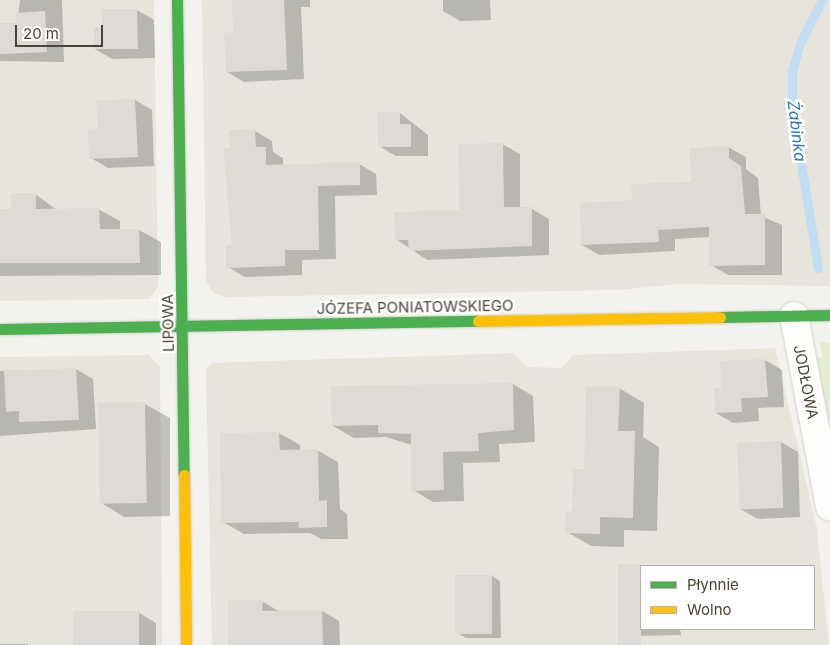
<!DOCTYPE html>
<html>
<head>
<meta charset="utf-8">
<style>
  body { margin:0 }
  #map { position:relative; width:830px; height:645px; overflow:hidden; background:#f4f2ee; font-family:Inter,sans-serif }
  div>[style] { position:absolute }
  [style*='--x'] { left:calc(var(--x)*1px); top:calc(var(--y)*1px); width:calc(var(--w)*1px); rotate:calc(var(--a)*1deg) }
  .residential>* { inset:0; background:#e7e4dc }
  .green>* { inset:0; background:#e1eecf }
  .shadow>* { inset:0; background:#0003; transform-origin:0 0 }
  .stream>* { height:9px; margin:-4.5px; padding:0 4.5px; transform-origin:4.5px; border-radius:4.5px; background:#c0ddf1 }
  .building>* { inset:0; background:#dedbd6; transform-origin:0 0 }
  .roads { filter:drop-shadow(0 0 1px #d2d0cb) drop-shadow(0 0 1px #d2d0cb) }
  .street>* { height:28px; margin:-14px; padding:0 14px; transform-origin:14px; border-radius:14px; background:#fdfdfc }
  .fast>* { height:11px; margin:-5.5px; padding:0 5.5px; transform-origin:5.5px; border-radius:5.5px; background:#4caf50 }
  .slow>* { height:11px; margin:-5.5px; padding:0 5.5px; transform-origin:5.5px; border-radius:5.5px; background:#ffc107 }
  span { translate:-50% -50%; white-space:nowrap; text-align:center; line-height:1.15; -webkit-text-stroke:5px #fff; paint-order:stroke }
  .street-label { font-size:15px; color:#4b4439 }
  .water-label { font-size:16px; color:#2e7ab2; font-style:italic }
  .legend { position:absolute; left:640px; top:565px; width:175px; height:65px; box-sizing:border-box; background:#fff; border:1px solid #b7b4b0; margin:0; padding:6px 9px; list-style:none; font-size:15px; color:#4b4439 }
  .legend li { display:flex; align-items:center; gap:10px; height:25px }
  .legend b { width:25px; border:1px solid #b7b4b0 }
  .scale { position:absolute; left:15px; top:25px; width:88px; height:22px; box-sizing:border-box; border:2px solid #4b4439; border-top:0; padding-left:6px; font-size:15px; line-height:18px; white-space:nowrap; color:#4b4439; -webkit-text-stroke:4px #fff; paint-order:stroke }
</style>
</head>
<body>
<div id="map">
  <div class="residential">
    <i style="clip-path:polygon(0 0,154px 0,158px 286px,150px 299px,0 301px)"></i>
    <i style="clip-path:polygon(202px 0,830px 0,830px 286px,678px 284px,618px 290px,224px 297px,213px 293px,206px 281px)"></i>
    <i style="clip-path:polygon(evenodd,775px 348px,817px 529px,829px 645px,212px 645px,206px 369px,212px 363px,514px 353px,527px 367px,561px 368px,573px 355px,775px 348px,641px 566px,814px 566px,814px 629px,641px 629px,641px 566px)"></i>
    <i style="clip-path:polygon(149px 355px,160px 367px,162px 645px,0 645px,0 357px)"></i>
  </div>
  <div class="green">
    <i style="clip-path:polygon(820px 342px,830px 342px,830px 432px,816px 358px,822px 358px)"></i>
  </div>
  <div class="shadow">
    <i style="clip-path:polygon(20px 0,62px 0,64px 62px,0 61px,0 25px,17px 24px)"></i>
    <i style="clip-path:polygon(233px 0,310px 0,310px 7px,301px 7px,304px 79px,244px 82px,227px 72px,234px 33px)"></i>
    <i style="clip-path:polygon(443px 0,490px 0,491px 20px,460px 21px,443px 11px)"></i>
    <i style="clip-path:polygon(137px 10px,154px 20px,155px 58px,112px 59px,95px 49px,103px 28px)"></i>
    <i style="clip-path:polygon(135px 100px,152px 110px,154px 166px,108px 168px,91px 158px,99px 129px)"></i>
    <i style="clip-path:polygon(400px 113px,428px 135px,428px 156px,396px 156px,379px 146px)"></i>
    <i style="clip-path:polygon(255px 131px,272px 141px,273px 152px,283px 158px,283px 166px,359px 164px,376px 174px,377px 195px,335px 196px,336px 259px,302px 260px,302px 275px,245px 277px,228px 267px,233px 246px,231px 149px)"></i>
    <i style="clip-path:polygon(502px 144px,520px 154px,520px 209px,532px 209px,549px 219px,549px 255px,427px 260px,396px 239px,460px 211px)"></i>
    <i style="clip-path:polygon(728px 147px,746px 157px,746px 169px,758px 178px,761px 216px,782px 225px,782px 275px,728px 275px,711px 265px,710px 237px,675px 239px,675px 251px,599px 255px,582px 245px,633px 201px,693px 183px)"></i>
    <i style="clip-path:polygon(35px 194px,57px 210px,98px 209px,120px 221px,120px 230px,139px 230px,161px 242px,161px 275px,0 276px,0 210px,12px 210px)"></i>
    <i style="clip-path:polygon(765px 360px,782px 370px,784px 407px,758px 408px,759px 421px,733px 423px,716px 413px,723px 389px,721px 362px)"></i>
    <i style="clip-path:polygon(76px 369px,93px 379px,96px 429px,0 436px,0 371px)"></i>
    <i style="clip-path:polygon(513px 384px,533px 396px,535px 442px,499px 444px,500px 462px,463px 463px,464px 501px,433px 502px,413px 490px,412px 445px,386px 437px,354px 438px,333px 426px)"></i>
    <i style="clip-path:polygon(619px 388px,644px 403px,643px 437px,659px 447px,657px 531px,624px 530px,624px 547px,591px 546px,567px 532px,585px 470px)"></i>
    <i style="clip-path:polygon(145px 404px,170px 418px,170px 516px,124px 517px,100px 502px)"></i>
    <i style="clip-path:polygon(279px 433px,300px 445px,300px 451px,317px 450px,338px 462px,340px 509px,347px 514px,348px 539px,321px 539px,310px 533px,244px 534px,223px 522px,221px 434px)"></i>
    <i style="clip-path:polygon(781px 442px,798px 452px,800px 517px,758px 519px,740px 509px)"></i>
    <i style="clip-path:polygon(619px 566px,664px 566px,641px 566px,641px 629px,680px 629px,681px 635px,638px 636px)"></i>
    <i style="clip-path:polygon(492px 576px,500px 581px,501px 638px,466px 638px,457px 633px)"></i>
    <i style="clip-path:polygon(262px 601px,280px 612px,322px 611px,339px 621px,340px 645px,230px 645px)"></i>
    <i style="clip-path:polygon(139px 613px,156px 623px,156px 645px,74px 645px)"></i>
    <i style="left:0;top:644px;width:28px;height:1px"></i>
  </div>
  <div class="stream">
    <i style="--x:818;--y:268;--w:163;--a:-99.2"></i>
    <i style="--x:792;--y:107;--w:36;--a:-90"></i>
    <i style="--x:792;--y:71;--w:29;--a:-74"></i>
    <i style="--x:800;--y:43;--w:48;--a:-62.9"></i>
  </div>
  <div class="building">
    <i style="clip-path:polygon(232px 0,284px 0,287px 70px,226px 72px,224px 33px,233px 32px)"></i>
    <i style="clip-path:polygon(102px 9px,137px 9px,138px 49px,94px 49px,94px 27px,102px 27px)"></i>
    <i style="clip-path:polygon(45px 11px,47px 52px,0 54px,0 23px,16px 23px,15px 13px)"></i>
    <i style="clip-path:polygon(135px 99px,138px 157px,89px 159px,88px 129px,98px 128px,96px 100px)"></i>
    <i style="clip-path:polygon(377px 112px,400px 112px,400px 124px,411px 124px,411px 147px,378px 147px)"></i>
    <i style="clip-path:polygon(255px 129px,256px 147px,266px 147px,266px 165px,360px 162px,360px 185px,318px 186px,319px 250px,285px 250px,285px 266px,226px 268px,226px 245px,232px 245px,223px 148px,230px 148px,229px 130px)"></i>
    <i style="clip-path:polygon(503px 143px,504px 207px,532px 207px,532px 246px,409px 251px,408px 240px,395px 240px,394px 212px,459px 210px,458px 144px)"></i>
    <i style="clip-path:polygon(729px 146px,729px 158px,741px 166px,745px 214px,765px 214px,765px 265px,709px 266px,709px 227px,658px 230px,659px 242px,581px 245px,580px 203px,632px 200px,631px 184px,691px 182px,689px 148px)"></i>
    <i style="clip-path:polygon(11px 193px,36px 193px,36px 209px,99px 208px,100px 229px,139px 229px,140px 263px,0 263px,0 209px,11px 209px)"></i>
    <i style="clip-path:polygon(765px 359px,768px 397px,741px 398px,742px 412px,715px 413px,714px 388px,721px 388px,720px 361px)"></i>
    <i style="clip-path:polygon(76px 368px,79px 420px,19px 422px,19px 411px,6px 412px,4px 371px)"></i>
    <i style="clip-path:polygon(513px 383px,514px 430px,478px 433px,479px 451px,443px 452px,444px 490px,411px 491px,411px 434px,378px 433px,378px 425px,332px 426px,330px 386px)"></i>
    <i style="clip-path:polygon(586px 386px,620px 387px,618px 431px,635px 431px,633px 518px,600px 517px,600px 534px,565px 533px,566px 511px,572px 511px,573px 469px,584px 469px)"></i>
    <i style="left:145px;top:402px;width:101px;height:47px;rotate:89deg"></i>
    <i style="clip-path:polygon(279px 432px,280px 450px,318px 449px,319px 501px,327px 500px,327px 527px,299px 528px,298px 522px,221px 523px,220px 433px)"></i>
    <i style="left:781px;top:441px;width:67px;height:44px;rotate:88deg"></i>
    <i style="left:641px;top:564px;width:81px;height:23px;rotate:90deg"></i>
    <i style="left:455px;top:575px;width:37px;height:59px"></i>
    <i style="clip-path:polygon(228px 600px,263px 600px,262px 611px,322px 610px,323px 645px,228px 645px)"></i>
    <i style="left:73px;top:611px;width:66px;height:34px"></i>
  </div>
  <div class="roads">
    <div class="street">
      <i style="--x:794;--y:316;--w:194;--a:79.3"></i>
    </div>
    <div class="fast">
      <i style="--x:177;--y:0;--w:475;--a:89.2"></i>
      <i style="--x:720;--y:317;--w:110;--a:-1"></i>
      <i style="--x:0;--y:329;--w:478;--a:-1"></i>
    </div>
    <div class="slow">
      <i style="--x:478;--y:321;--w:242;--a:-0.9"></i>
      <i style="--x:184;--y:475;--w:170;--a:89.3"></i>
    </div>
  </div>
  <div class="street-label">
    <span style="left:415px;top:307px;rotate:-1deg">JÓZEFA PONIATOWSKIEGO</span>
    <span style="left:168px;top:323px;rotate:-91deg">LIPOWA</span>
    <span style="left:806px;top:382px;rotate:79deg">JODŁOWA</span>
  </div>
  <div class="water-label">
    <span style="left:797px;top:131px;rotate:83deg">Żabinka</span>
  </div>
  <ul class="legend">
  <li><b style="height:6px;background:#4caf50"></b>Płynnie</li>
  <li><b style="height:6px;background:#ffc107"></b>Wolno</li>
  </ul>
  <div class="scale">20 m</div>
</div>
</body>
</html>
